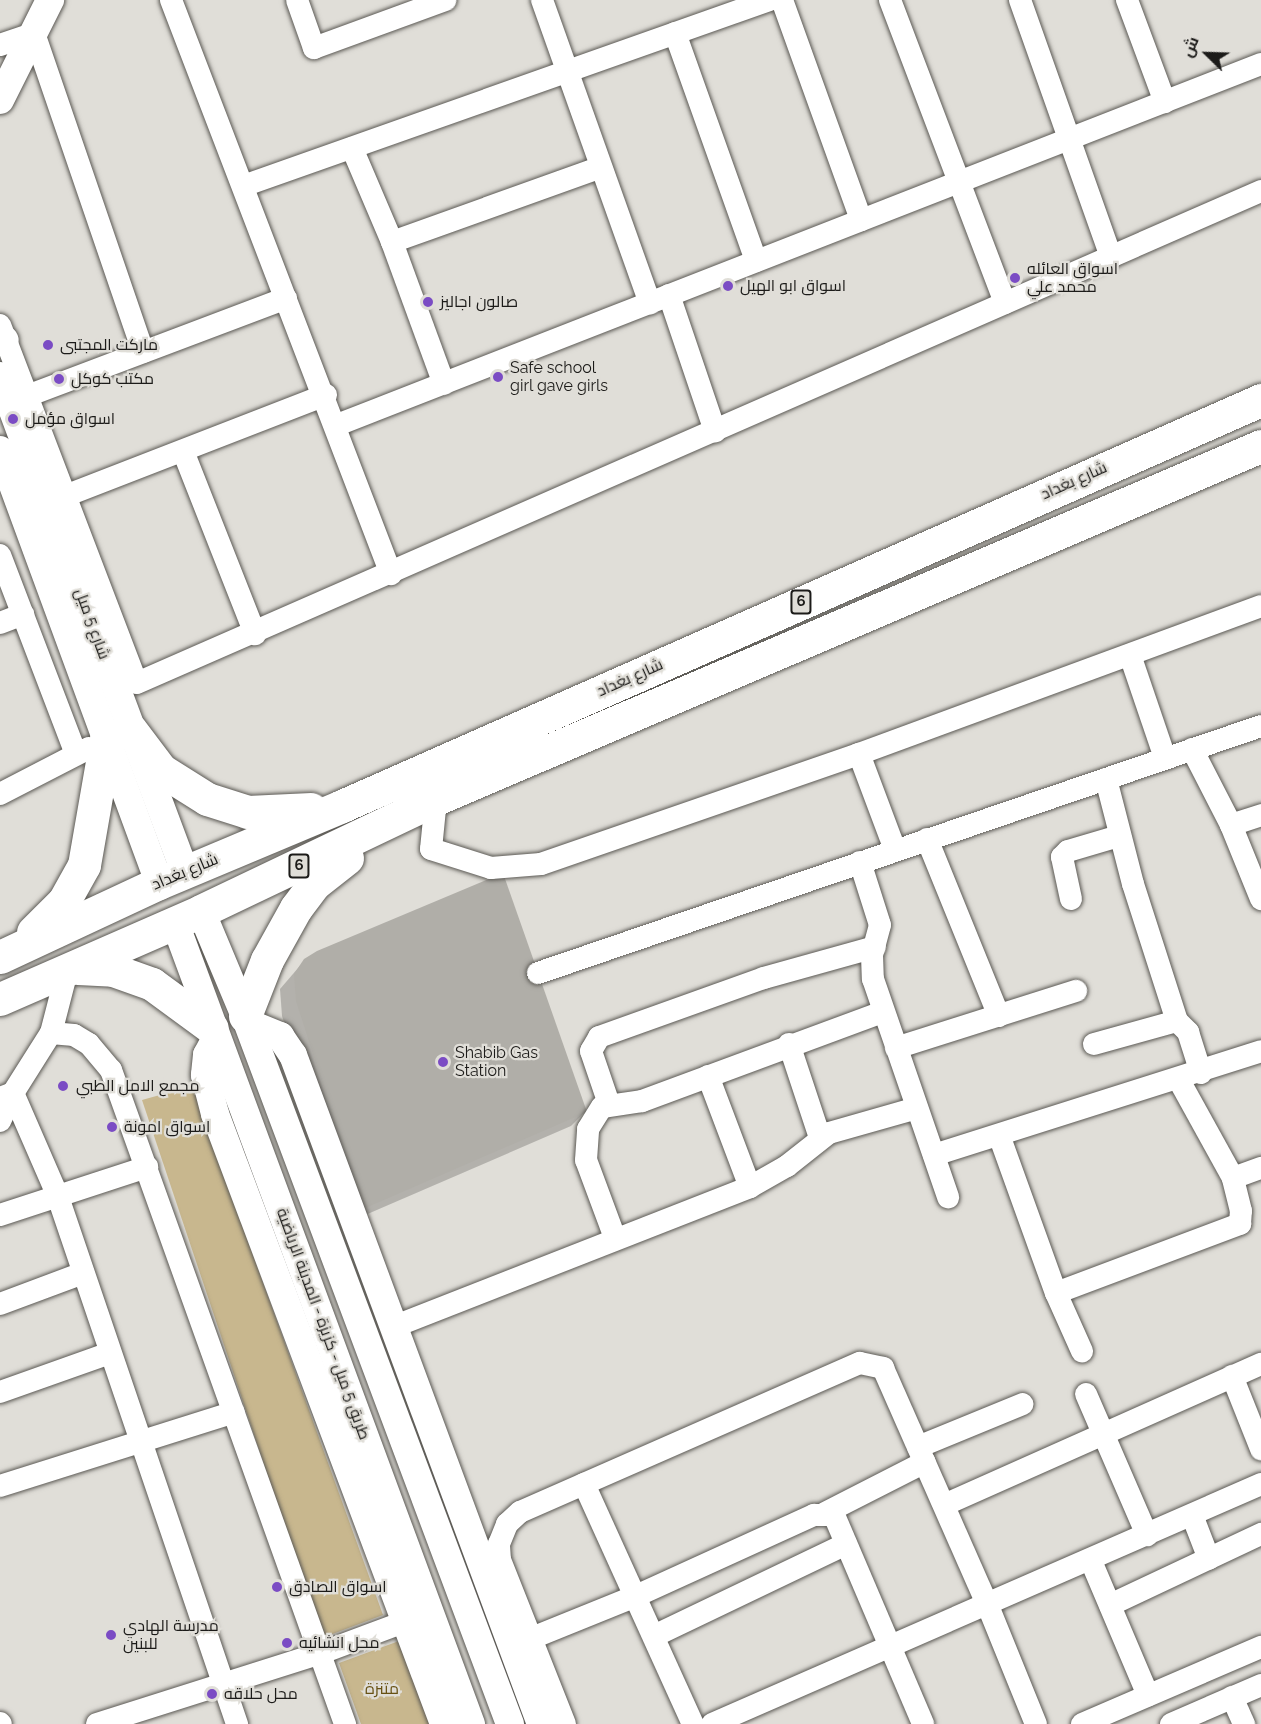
<!DOCTYPE html>
<html>
<head>
<meta charset="utf-8">
<style>
  body { margin:0 }
  #map { position:relative; width:1261px; height:1724px; overflow:hidden; background:#e0ded8; font-family:Raleway,Cairo,sans-serif }
  div>[style] { position:absolute }
  [style*='--x'] { left:calc(var(--x)*1px); top:calc(var(--y)*1px); width:calc(var(--w)*1px); rotate:calc(var(--a)*1deg) }
  .green>* { inset:0; background:#c8b78e }
  .shadow>* { inset:0; background:#0003 }
  .building>* { inset:0; background:#b0aea8 }
  .roads { filter:drop-shadow(0 0 2px #5b5954) drop-shadow(0 0 2px #5b5954) }
  .minor>* { height:22px; margin:-11px; padding:0 11px; transform-origin:11px; border-radius:11px; background:#fff }
  .major>* { height:28px; margin:-14px; padding:0 14px; transform-origin:14px; border-radius:14px; background:#fff }
  .highway>* { height:33px; margin:-16.5px; padding:0 16.5px; transform-origin:16.5px; border-radius:16.5px; background:#fff }
  .dots>* { width:16px; height:16px; translate:-50% -50%; box-sizing:border-box; border:3px solid #e0ded8; border-radius:50% }
  span { translate:-50% -50%; white-space:nowrap; text-align:center; line-height:1.15; -webkit-text-stroke:4.5px #e0ded8; paint-order:stroke }
  .shield-label span { padding:2px 4px; background:#e0ded8; border:2px solid; border-radius:4px; -webkit-text-stroke-width:0 }
  .shield-label { font-size:15px; color:#1c1b19; font-weight:700 }
  .poi-label { font-size:16px; color:#1c1b19 }
  .left { translate:0 -50%; text-align:left }
  .street-label { font-size:16px; color:#1c1b19 }
  .park-label { font-size:16px; color:#675114 }
  .north { position:absolute; left:1177px; top:24px; width:60px; height:60px; -webkit-text-stroke:4px #e0ded8; paint-order:stroke; rotate:293deg; font-size:16px; font-weight:700; line-height:24px; text-align:center; color:#1c1b19 }
  .north::after { content:''; display:block; margin:auto; width:21px; height:27px; background:#1c1b19; clip-path:polygon(50% 0,100% 100%,50% 72%,0 100%) }
</style>
</head>
<body>
<div id="map">
  <div class="green">
    <i style="clip-path:polygon(192px 1086px,383px 1615px,322px 1638px,142px 1100px)"></i>
    <i style="clip-path:polygon(399px 1641px,429px 1724px,361px 1724px,339px 1663px)"></i>
  </div>
  <div class="shadow">
    <i style="clip-path:polygon(305px 960px,586px 1111px,571px 1126px,349px 1222px,282px 1016px,280px 989px)"></i>
  </div>
  <div class="building">
    <i style="clip-path:polygon(503px 873px,587px 1112px,363px 1209px,296px 1001px,294px 974px,304px 959px,317px 951px)"></i>
  </div>
  <div class="roads">
    <div class="minor">
      <i style="--x:171;--y:0;--w:615;--a:69.03"></i>
      <i style="--x:297;--y:0;--w:51;--a:70.5"></i>
      <i style="--x:314;--y:48;--w:140;--a:-20.1"></i>
      <i style="--x:542;--y:0;--w:322;--a:70.4"></i>
      <i style="--x:782;--y:0;--w:234;--a:70.2"></i>
      <i style="--x:890;--y:0;--w:324;--a:69.2"></i>
      <i style="--x:1020;--y:0;--w:273;--a:70.5"></i>
      <i style="--x:1127;--y:0;--w:109;--a:69.6"></i>
      <i style="--x:675;--y:33;--w:242;--a:70.4"></i>
      <i style="--x:0;--y:45;--w:36;--a:-19"></i>
      <i style="--x:34;--y:33;--w:337;--a:71.1"></i>
      <i style="--x:352;--y:148;--w:102;--a:66.9"></i>
      <i style="--x:392;--y:242;--w:151;--a:69.9"></i>
      <i style="--x:243;--y:186;--w:558;--a:-19.47"></i>
      <i style="--x:392;--y:242;--w:222;--a:-19.7"></i>
      <i style="--x:669;--y:295;--w:144;--a:71.3"></i>
      <i style="--x:0;--y:325;--w:383;--a:69.1"></i>
      <i style="--x:137;--y:683;--w:1227;--a:-23.64"></i>
      <i style="--x:27;--y:396;--w:277;--a:-20.7"></i>
      <i style="--x:337;--y:425;--w:992;--a:-21.34"></i>
      <i style="--x:183;--y:451;--w:197;--a:68.5"></i>
      <i style="--x:65;--y:496;--w:280;--a:-21.2"></i>
      <i style="--x:0;--y:555;--w:213;--a:69.1"></i>
      <i style="--x:0;--y:623;--w:25;--a:-21"></i>
      <i style="--x:1130;--y:655;--w:109;--a:71.2"></i>
      <i style="--x:1192;--y:749;--w:85;--a:62.8"></i>
      <i style="--x:1231;--y:825;--w:80;--a:67.9"></i>
      <i style="--x:859;--y:754;--w:103;--a:69.4"></i>
      <i style="--x:1106;--y:779;--w:108;--a:75.6"></i>
      <i style="--x:1133;--y:884;--w:144;--a:72.2"></i>
      <i style="--x:1177;--y:1021;--w:16;--a:45"></i>
      <i style="--x:1188;--y:1032;--w:43;--a:72.4"></i>
      <i style="--x:0;--y:794;--w:100;--a:-27.3"></i>
      <i style="--x:436;--y:799;--w:50;--a:95.7"></i>
      <i style="--x:431;--y:849;--w:63;--a:17.6"></i>
      <i style="--x:491;--y:868;--w:50;--a:-4.6"></i>
      <i style="--x:541;--y:864;--w:336;--a:-19.1"></i>
      <i style="--x:859;--y:754;--w:428;--a:-20.2"></i>
      <i style="--x:1231;--y:825;--w:32;--a:-18"></i>
      <i style="--x:927;--y:839;--w:191;--a:67.9"></i>
      <i style="--x:860;--y:862;--w:66;--a:72.4"></i>
      <i style="--x:880;--y:925;--w:31;--a:105"></i>
      <i style="--x:872;--y:955;--w:24;--a:88"></i>
      <i style="--x:873;--y:979;--w:231;--a:71"></i>
      <i style="--x:1071;--y:899;--w:43;--a:-102.1"></i>
      <i style="--x:1062;--y:857;--w:8;--a:-45"></i>
      <i style="--x:1068;--y:851;--w:53;--a:-16.4"></i>
      <i style="--x:538;--y:973;--w:764;--a:-18.86"></i>
      <i style="--x:51;--y:1033;--w:64;--a:-75.5"></i>
      <i style="--x:789;--y:1044;--w:99;--a:71.7"></i>
      <i style="--x:1094;--y:1044;--w:86;--a:-15.5"></i>
      <i style="--x:896;--y:1048;--w:189;--a:-17.6"></i>
      <i style="--x:708;--y:1076;--w:119;--a:69.3"></i>
      <i style="--x:13;--y:1093;--w:110;--a:66.5"></i>
      <i style="--x:57;--y:1194;--w:560;--a:71.24"></i>
      <i style="--x:0;--y:1098;--w:14;--a:-21"></i>
      <i style="--x:13;--y:1093;--w:71;--a:-57.7"></i>
      <i style="--x:51;--y:1033;--w:23;--a:5"></i>
      <i style="--x:74;--y:1035;--w:17;--a:31"></i>
      <i style="--x:89;--y:1044;--w:34;--a:50"></i>
      <i style="--x:111;--y:1070;--w:695;--a:70.31"></i>
      <i style="--x:609;--y:1104;--w:56;--a:-108.8"></i>
      <i style="--x:591;--y:1051;--w:16;--a:-60"></i>
      <i style="--x:599;--y:1037;--w:175;--a:-19.7"></i>
      <i style="--x:764;--y:978;--w:115;--a:-15.6"></i>
      <i style="--x:0;--y:1121;--w:31;--a:-65"></i>
      <i style="--x:999;--y:1135;--w:168;--a:70.2"></i>
      <i style="--x:1056;--y:1293;--w:64;--a:65.9"></i>
      <i style="--x:934;--y:1155;--w:343;--a:-17.6"></i>
      <i style="--x:1233;--y:1178;--w:30;--a:-20"></i>
      <i style="--x:0;--y:1215;--w:155;--a:-18.1"></i>
      <i style="--x:615;--y:1238;--w:83;--a:-110.4"></i>
      <i style="--x:586;--y:1160;--w:31;--a:-86"></i>
      <i style="--x:588;--y:1129;--w:26;--a:-58"></i>
      <i style="--x:602;--y:1107;--w:40;--a:-8.5"></i>
      <i style="--x:642;--y:1101;--w:257;--a:-20.3"></i>
      <i style="--x:1056;--y:1293;--w:197;--a:-20.6"></i>
      <i style="--x:1240;--y:1224;--w:13;--a:-86"></i>
      <i style="--x:1241;--y:1211;--w:34;--a:-104"></i>
      <i style="--x:1233;--y:1178;--w:112;--a:-118.9"></i>
      <i style="--x:0;--y:1304;--w:89;--a:-20.5"></i>
      <i style="--x:393;--y:1327;--w:383;--a:-21.4"></i>
      <i style="--x:750;--y:1187;--w:43;--a:-29.6"></i>
      <i style="--x:787;--y:1166;--w:53;--a:-38.2"></i>
      <i style="--x:829;--y:1133;--w:91;--a:-15.9"></i>
      <i style="--x:1232;--y:1376;--w:79;--a:68.3"></i>
      <i style="--x:0;--y:1392;--w:117;--a:-19.5"></i>
      <i style="--x:1086;--y:1394;--w:154;--a:66.6"></i>
      <i style="--x:918;--y:1447;--w:113;--a:-22.3"></i>
      <i style="--x:584;--y:1484;--w:264;--a:65.6"></i>
      <i style="--x:0;--y:1486;--w:245;--a:-17.5"></i>
      <i style="--x:944;--y:1505;--w:347;--a:-24"></i>
      <i style="--x:825;--y:1513;--w:112;--a:-27"></i>
      <i style="--x:1192;--y:1515;--w:47;--a:68.9"></i>
      <i style="--x:1091;--y:1561;--w:146;--a:67"></i>
      <i style="--x:1110;--y:1605;--w:167;--a:-25.2"></i>
      <i style="--x:654;--y:1636;--w:213;--a:-25.6"></i>
      <i style="--x:532;--y:1638;--w:112;--a:-22"></i>
      <i style="--x:636;--y:1596;--w:196;--a:-24.5"></i>
      <i style="--x:814;--y:1515;--w:20;--a:0"></i>
      <i style="--x:834;--y:1515;--w:227;--a:66.9"></i>
      <i style="--x:1232;--y:1697;--w:30;--a:66"></i>
      <i style="--x:0;--y:1723;--w:1;--a:45"></i>
      <i style="--x:97;--y:1724;--w:235;--a:-17.6"></i>
      <i style="--x:321;--y:1653;--w:89;--a:-20.5"></i>
      <i style="--x:565;--y:1724;--w:176;--a:-111.6"></i>
      <i style="--x:500;--y:1560;--w:16;--a:-94"></i>
      <i style="--x:499;--y:1544;--w:22;--a:-68"></i>
      <i style="--x:507;--y:1524;--w:18;--a:-43"></i>
      <i style="--x:520;--y:1512;--w:371;--a:-23.7"></i>
      <i style="--x:860;--y:1363;--w:24;--a:12"></i>
      <i style="--x:883;--y:1368;--w:260;--a:66.2"></i>
      <i style="--x:988;--y:1606;--w:127;--a:67.9"></i>
      <i style="--x:712;--y:1724;--w:599;--a:-23.61"></i>
      <i style="--x:1082;--y:1724;--w:195;--a:-23.3"></i>
      <i style="--x:1171;--y:1724;--w:98;--a:-23.4"></i>
    </div>
    <div class="major">
      <i style="--x:0;--y:100;--w:112;--a:-63.4"></i>
      <i style="--x:0;--y:342;--w:5;--a:-22"></i>
      <i style="--x:0;--y:376;--w:529;--a:69.55"></i>
      <i style="--x:0;--y:450;--w:461;--a:69.8"></i>
      <i style="--x:201;--y:911;--w:114;--a:67.3"></i>
      <i style="--x:245;--y:1016;--w:756;--a:69.48"></i>
      <i style="--x:175;--y:923;--w:854;--a:69.72"></i>
      <i style="--x:248;--y:1023;--w:35;--a:22"></i>
      <i style="--x:280;--y:1036;--w:23;--a:56"></i>
      <i style="--x:293;--y:1055;--w:713;--a:69.66"></i>
      <i style="--x:216;--y:1038;--w:19;--a:118"></i>
      <i style="--x:207;--y:1055;--w:20;--a:96"></i>
      <i style="--x:205;--y:1075;--w:40;--a:75.6"></i>
      <i style="--x:215;--y:1114;--w:652;--a:69.42"></i>
    </div>
    <div class="highway">
      <i style="--x:130;--y:729;--w:51;--a:52.9"></i>
      <i style="--x:161;--y:770;--w:54;--a:32.2"></i>
      <i style="--x:207;--y:799;--w:43;--a:17.6"></i>
      <i style="--x:248;--y:812;--w:63;--a:-2.7"></i>
      <i style="--x:33;--y:932;--w:44;--a:-45"></i>
      <i style="--x:64;--y:901;--w:41;--a:-60.9"></i>
      <i style="--x:84;--y:865;--w:128;--a:-80.1"></i>
      <i style="--x:0;--y:957;--w:175;--a:-25"></i>
      <i style="--x:159;--y:883;--w:199;--a:-22.8"></i>
      <i style="--x:342;--y:806;--w:1005;--a:-23.84"></i>
      <i style="--x:78;--y:968;--w:35;--a:3"></i>
      <i style="--x:113;--y:970;--w:41;--a:19.7"></i>
      <i style="--x:152;--y:984;--w:74;--a:36.3"></i>
      <i style="--x:0;--y:999;--w:219;--a:-23.6"></i>
      <i style="--x:201;--y:911;--w:260;--a:-25.5"></i>
      <i style="--x:436;--y:799;--w:897;--a:-23.17"></i>
      <i style="--x:245;--y:1016;--w:60;--a:-68.6"></i>
      <i style="--x:267;--y:960;--w:60;--a:-60.9"></i>
      <i style="--x:296;--y:908;--w:30;--a:-53"></i>
      <i style="--x:314;--y:884;--w:42;--a:-38.2"></i>
    </div>
  </div>
  <div class="dots">
    <i style="left:1015px;top:278px;background:#7b4cc4"></i>
    <i style="left:728px;top:286px;background:#7b4cc4"></i>
    <i style="left:428px;top:302px;background:#7b4cc4"></i>
    <i style="left:48px;top:345px;background:#7b4cc4"></i>
    <i style="left:498px;top:377px;background:#7b4cc4"></i>
    <i style="left:59px;top:379px;background:#7b4cc4"></i>
    <i style="left:13px;top:419px;background:#7b4cc4"></i>
    <i style="left:443px;top:1062px;background:#7b4cc4"></i>
    <i style="left:63px;top:1086px;background:#7b4cc4"></i>
    <i style="left:112px;top:1127px;background:#7b4cc4"></i>
    <i style="left:277px;top:1587px;background:#7b4cc4"></i>
    <i style="left:111px;top:1635px;background:#7b4cc4"></i>
    <i style="left:287px;top:1643px;background:#7b4cc4"></i>
    <i style="left:212px;top:1694px;background:#7b4cc4"></i>
  </div>
  <div class="shield-label">
    <span style="left:801px;top:602px">6</span>
    <span style="left:299px;top:866px">6</span>
  </div>
  <div class="poi-label">
    <span class="left" style="left:1027px;top:278px">اسواق العائله<br>محمد علي</span>
    <span class="left" style="left:740px;top:286px">اسواق ابو الهيل</span>
    <span class="left" style="left:440px;top:302px">صالون اجاليز</span>
    <span class="left" style="left:60px;top:345px">ماركت المجتبى</span>
    <span class="left" style="left:510px;top:377px">Safe school<br>girl gave girls</span>
    <span class="left" style="left:71px;top:379px">مكتب كوكل</span>
    <span class="left" style="left:25px;top:419px">اسواق مؤمل</span>
    <span class="left" style="left:455px;top:1062px">Shabib Gas<br>Station</span>
    <span class="left" style="left:76px;top:1086px">مجمع الامل الطبي</span>
    <span class="left" style="left:124px;top:1127px">اسواق امونة</span>
    <span class="left" style="left:289px;top:1587px">اسواق الصادق</span>
    <span class="left" style="left:123px;top:1635px">مدرسة الهادي<br>للبنين</span>
    <span class="left" style="left:299px;top:1643px">محل انشائيه</span>
    <span class="left" style="left:224px;top:1694px">محل حلاقه</span>
  </div>
  <div class="street-label">
    <span style="left:1074px;top:481px;rotate:-24deg">شارع بغداد</span>
    <span style="left:92px;top:624px;rotate:70deg">شارع 5 ميل</span>
    <span style="left:630px;top:678px;rotate:-24deg">شارع بغداد</span>
    <span style="left:185px;top:872px;rotate:-23deg">شارع بغداد</span>
    <span style="left:323px;top:1324px;rotate:70deg">طريق 5 ميل - كزيزة - المدينة الرياضية</span>
  </div>
  <div class="park-label">
    <span style="left:382px;top:1689px">متنزة</span>
  </div>
  <div class="north">ش</div>
</div>
</body>
</html>
